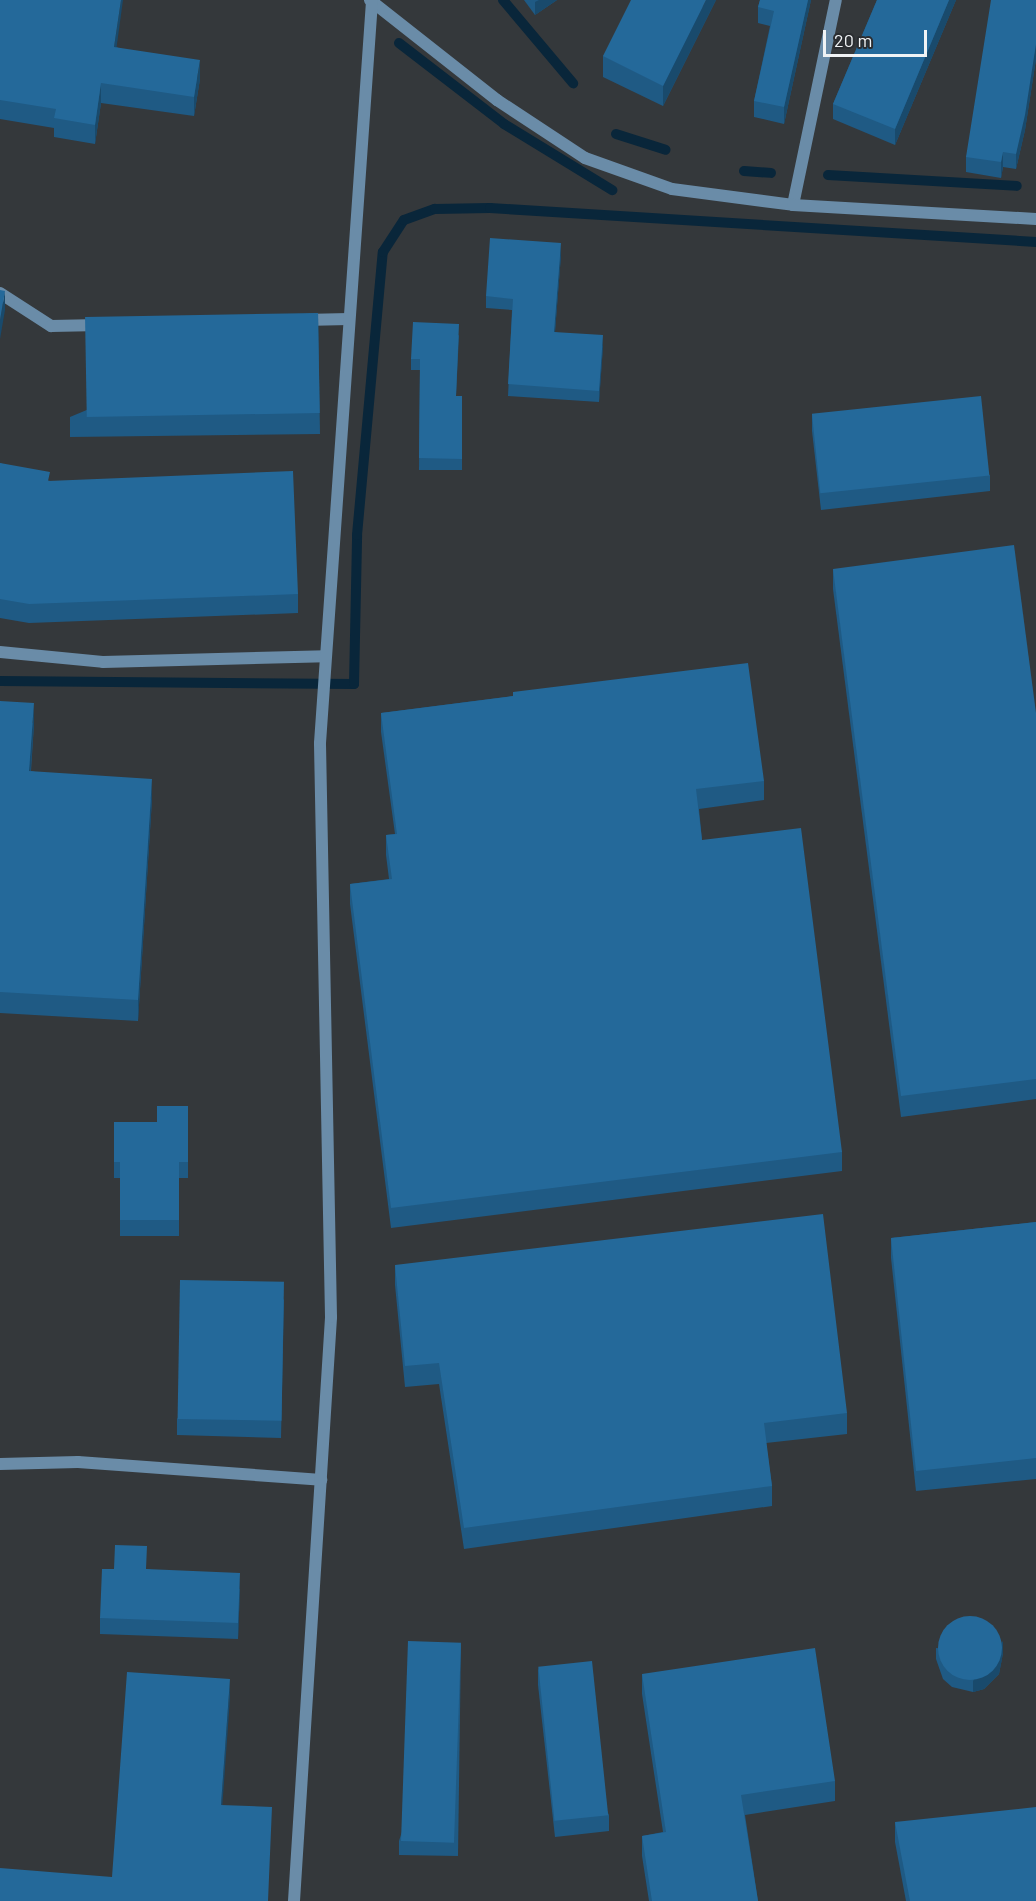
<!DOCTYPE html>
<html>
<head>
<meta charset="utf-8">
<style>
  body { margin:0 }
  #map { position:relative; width:1036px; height:1901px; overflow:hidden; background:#34383b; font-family:Barlow,sans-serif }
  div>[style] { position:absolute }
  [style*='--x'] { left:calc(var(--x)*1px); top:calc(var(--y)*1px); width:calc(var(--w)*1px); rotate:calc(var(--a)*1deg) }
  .stream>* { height:10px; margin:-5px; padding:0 5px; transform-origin:5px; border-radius:5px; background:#09263a }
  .minor>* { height:12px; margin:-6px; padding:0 6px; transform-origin:6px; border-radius:6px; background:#6a8ca8 }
  .tertiary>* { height:12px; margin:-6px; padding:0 6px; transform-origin:6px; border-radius:6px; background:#6a8ca8 }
  .wall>* { inset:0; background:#1f5a84 }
  .shaded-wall>* { inset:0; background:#194a6c }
  .building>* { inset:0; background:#24699a; transform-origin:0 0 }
  .round { border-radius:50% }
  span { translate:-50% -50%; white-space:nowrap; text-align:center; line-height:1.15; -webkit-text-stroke:5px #2a2d31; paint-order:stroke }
  .scale { position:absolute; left:823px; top:30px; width:104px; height:27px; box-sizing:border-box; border:3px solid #f0f3f5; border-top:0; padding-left:8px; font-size:18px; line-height:21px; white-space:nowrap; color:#f0f3f5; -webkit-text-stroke:4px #2a2d31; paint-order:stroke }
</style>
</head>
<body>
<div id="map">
  <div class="stream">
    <i style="--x:503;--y:0;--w:109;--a:49.9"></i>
    <i style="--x:399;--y:43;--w:133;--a:37.6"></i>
    <i style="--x:504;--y:124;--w:127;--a:31.4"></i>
    <i style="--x:616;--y:134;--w:52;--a:17.7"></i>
    <i style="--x:744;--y:171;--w:27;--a:4"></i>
    <i style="--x:828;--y:175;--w:189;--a:3.3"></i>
    <i style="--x:0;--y:681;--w:354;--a:0.5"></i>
    <i style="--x:354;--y:684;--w:149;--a:-88.8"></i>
    <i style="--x:357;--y:535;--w:284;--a:-84.8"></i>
    <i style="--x:383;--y:252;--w:38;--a:-57"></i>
    <i style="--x:404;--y:220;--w:33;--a:-20"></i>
    <i style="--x:435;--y:209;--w:55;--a:-1"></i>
    <i style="--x:490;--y:208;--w:547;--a:3.56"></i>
  </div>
  <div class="minor">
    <i style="--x:793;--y:205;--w:209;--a:-78.2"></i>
    <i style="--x:0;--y:293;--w:61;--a:32.9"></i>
    <i style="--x:51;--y:326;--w:49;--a:-1.2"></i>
    <i style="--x:303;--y:320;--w:46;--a:-1.2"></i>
    <i style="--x:0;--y:652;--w:103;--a:5.5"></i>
    <i style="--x:103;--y:662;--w:222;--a:-1.5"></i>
    <i style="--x:0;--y:1464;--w:78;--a:-1.5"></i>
    <i style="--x:78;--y:1462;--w:244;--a:4.2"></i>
  </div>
  <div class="tertiary">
    <i style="--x:370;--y:0;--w:162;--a:38.2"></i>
    <i style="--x:497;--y:100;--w:105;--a:33.4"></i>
    <i style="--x:585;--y:158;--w:92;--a:19.6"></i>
    <i style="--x:672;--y:189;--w:122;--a:7.5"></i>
    <i style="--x:793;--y:205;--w:243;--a:3.3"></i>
    <i style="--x:294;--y:1901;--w:585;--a:-86.37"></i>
    <i style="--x:331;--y:1317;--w:574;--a:-91.1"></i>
    <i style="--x:320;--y:743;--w:743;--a:-85.99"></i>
  </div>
  <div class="wall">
    <i style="clip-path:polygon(0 0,116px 47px,200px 79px,194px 116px,101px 103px,95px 144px,54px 137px,54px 128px,0 119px,0 128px)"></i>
    <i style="clip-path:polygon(524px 0,557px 0,535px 15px)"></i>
    <i style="clip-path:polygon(716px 0,663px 106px,603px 77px,603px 56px)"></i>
    <i style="clip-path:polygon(760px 0,811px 0,784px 124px,754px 117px,754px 101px,770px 26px,758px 23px,758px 7px)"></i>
    <i style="clip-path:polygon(877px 0,956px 0,895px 145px,833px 119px,833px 104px)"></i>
    <i style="clip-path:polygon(1036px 0,1036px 59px,1025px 130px,1016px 169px,1003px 167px,1001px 178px,966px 172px,966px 157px)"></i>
    <i style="clip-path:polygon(561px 255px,555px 332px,603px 346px,599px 402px,508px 396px,512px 310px,486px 308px,486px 296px)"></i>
    <i style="clip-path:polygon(318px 313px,320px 434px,70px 437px,70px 417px)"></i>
    <i style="clip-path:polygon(459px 335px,456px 396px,462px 396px,462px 470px,419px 470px,420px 370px,411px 370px,411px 359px)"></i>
    <i style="clip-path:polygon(812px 415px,990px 475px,990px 491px,821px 510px,812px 431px)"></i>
    <i style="clip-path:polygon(0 463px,50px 481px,298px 594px,298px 613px,29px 623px,0 618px)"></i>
    <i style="clip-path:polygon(833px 569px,1036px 713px,1036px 1099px,901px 1117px,833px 589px)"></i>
    <i style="clip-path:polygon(513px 692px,764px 781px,764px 800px,699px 809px,702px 840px,842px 1152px,842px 1171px,391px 1228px,350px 904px,350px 884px,389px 879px,386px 855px,386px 835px,395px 834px,381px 732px,381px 713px,513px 696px)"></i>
    <i style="clip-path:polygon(0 701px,34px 724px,31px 771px,152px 799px,138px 1021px,0 1013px)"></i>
    <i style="clip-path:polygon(188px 1106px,188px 1178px,179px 1178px,179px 1236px,120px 1236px,120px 1178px,114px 1178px,114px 1122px,157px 1122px)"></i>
    <i style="clip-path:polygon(1036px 1222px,1036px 1479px,916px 1491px,891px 1258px,891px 1238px)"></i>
    <i style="clip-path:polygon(395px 1265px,847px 1413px,847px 1434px,766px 1443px,772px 1486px,772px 1506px,464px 1549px,439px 1384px,405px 1387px,395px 1285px)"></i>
    <i style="clip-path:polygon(284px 1299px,281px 1438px,177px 1435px,177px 1419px)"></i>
    <i style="clip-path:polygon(147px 1569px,240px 1589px,238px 1639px,100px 1634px,100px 1618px)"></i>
    <i style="clip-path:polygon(461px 1643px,458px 1856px,399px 1855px,399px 1841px)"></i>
    <i style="clip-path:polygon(936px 1648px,1003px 1653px,999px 1674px,984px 1689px,973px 1692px,952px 1687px,943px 1679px,936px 1659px)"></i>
    <i style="clip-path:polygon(538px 1668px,609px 1815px,609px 1831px,555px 1837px,538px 1685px)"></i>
    <i style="clip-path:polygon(642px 1674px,835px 1781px,835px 1801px,745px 1815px,758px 1901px,649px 1901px,642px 1856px,642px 1836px,663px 1832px,642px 1694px)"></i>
    <i style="clip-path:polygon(895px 1822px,1036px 1901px,906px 1901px,895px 1842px)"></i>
  </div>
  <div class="shaded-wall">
    <i style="clip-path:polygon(121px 0,123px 0,114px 66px,114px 47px)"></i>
    <i style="clip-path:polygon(539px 0,557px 0,535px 15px,535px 2px)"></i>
    <i style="clip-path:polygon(706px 0,716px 0,663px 106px,663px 86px)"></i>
    <i style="clip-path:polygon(808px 0,811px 0,784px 124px,784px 107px)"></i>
    <i style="clip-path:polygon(949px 0,956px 0,895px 145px,895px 129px)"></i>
    <i style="clip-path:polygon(1036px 44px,1036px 59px,1025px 130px,1016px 169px,1016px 154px)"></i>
    <i style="clip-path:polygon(200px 60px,200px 79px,194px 116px,194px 97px)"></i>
    <i style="clip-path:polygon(101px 83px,101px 103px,95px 144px,95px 125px)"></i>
    <i style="clip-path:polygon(1003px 152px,1003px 167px,1001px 178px,1001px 162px)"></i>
    <i style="clip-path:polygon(561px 243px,561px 255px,554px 343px,554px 332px)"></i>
    <i style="clip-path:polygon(5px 291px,5px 310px,0 339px,0 320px)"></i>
    <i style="clip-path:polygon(603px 335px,603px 346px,599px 402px,599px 391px)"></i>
    <i style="clip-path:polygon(34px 703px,34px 724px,29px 792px,29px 771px)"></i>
    <i style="clip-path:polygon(152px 779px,152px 799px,138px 1021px,138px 1000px)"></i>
    <i style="clip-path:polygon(240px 1573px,240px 1589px,238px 1639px,238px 1623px)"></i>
    <i style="clip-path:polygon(1003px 1641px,1003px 1653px,999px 1674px,984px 1689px,973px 1692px,973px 1681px)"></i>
    <i style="clip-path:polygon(230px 1679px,230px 1698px,221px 1824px,221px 1805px)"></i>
  </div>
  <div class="building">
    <i style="clip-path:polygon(0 0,121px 0,114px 47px,200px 60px,194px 97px,101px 83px,95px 125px,54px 118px,56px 109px,0 100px,0 109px)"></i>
    <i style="clip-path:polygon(631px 0,706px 0,663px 86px,603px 56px)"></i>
    <i style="clip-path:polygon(760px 0,808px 0,784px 107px,754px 101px,774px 11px,758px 7px)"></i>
    <i style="clip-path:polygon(877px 0,949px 0,895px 129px,833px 104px)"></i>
    <i style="clip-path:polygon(991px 0,1036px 0,1036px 44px,1025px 115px,1016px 154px,1003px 152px,1001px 162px,966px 157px)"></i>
    <i style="clip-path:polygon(490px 238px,561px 243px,554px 332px,603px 335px,599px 391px,508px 384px,513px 299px,486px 296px)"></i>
    <i style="clip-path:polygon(0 290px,5px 291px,0 320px)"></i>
    <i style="left:318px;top:313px;width:100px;height:233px;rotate:89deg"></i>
    <i style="clip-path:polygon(413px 322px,459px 324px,456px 396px,462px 396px,462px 459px,419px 458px,420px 359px,411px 359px)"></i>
    <i style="left:981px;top:396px;width:80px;height:170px;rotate:84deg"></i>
    <i style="clip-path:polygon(0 463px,50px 472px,48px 481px,293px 471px,298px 594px,29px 604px,0 599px)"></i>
    <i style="clip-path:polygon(1014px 545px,1036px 713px,1036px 1079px,901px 1096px,833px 569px)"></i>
    <i style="clip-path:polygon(748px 663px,764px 781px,696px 789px,702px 840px,801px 828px,842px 1152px,391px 1208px,350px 884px,392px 879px,386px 835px,397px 834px,381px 713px,513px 696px,513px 692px)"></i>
    <i style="clip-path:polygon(0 701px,34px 703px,29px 771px,152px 779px,138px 1000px,0 992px)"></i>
    <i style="clip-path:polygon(157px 1106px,188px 1106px,188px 1162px,179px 1162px,179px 1220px,120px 1220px,120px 1162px,114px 1162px,114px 1122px,157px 1122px)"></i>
    <i style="clip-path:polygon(823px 1214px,847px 1413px,764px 1423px,772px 1486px,464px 1528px,439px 1363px,405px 1366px,395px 1265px)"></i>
    <i style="clip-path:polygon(1036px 1222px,1036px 1458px,916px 1471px,891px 1238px)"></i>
    <i style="left:180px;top:1280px;width:104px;height:139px;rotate:1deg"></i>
    <i style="clip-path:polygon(115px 1545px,147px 1546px,146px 1569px,240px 1573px,238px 1623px,100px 1618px,102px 1569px,114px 1569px)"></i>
    <i class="round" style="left:938px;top:1616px;width:64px;height:64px"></i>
    <i style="left:408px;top:1641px;width:53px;height:200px;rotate:2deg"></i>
    <i style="clip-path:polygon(815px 1648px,835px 1781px,741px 1795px,758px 1901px,652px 1901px,642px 1836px,666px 1832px,642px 1674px)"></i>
    <i style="left:592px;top:1661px;width:155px;height:54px;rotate:84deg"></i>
    <i style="clip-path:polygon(127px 1672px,230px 1679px,221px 1805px,272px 1807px,268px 1901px,0 1901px,0 1868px,112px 1877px)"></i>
    <i style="clip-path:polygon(1036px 1807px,1036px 1901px,910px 1901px,895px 1822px)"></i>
  </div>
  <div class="scale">20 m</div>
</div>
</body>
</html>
